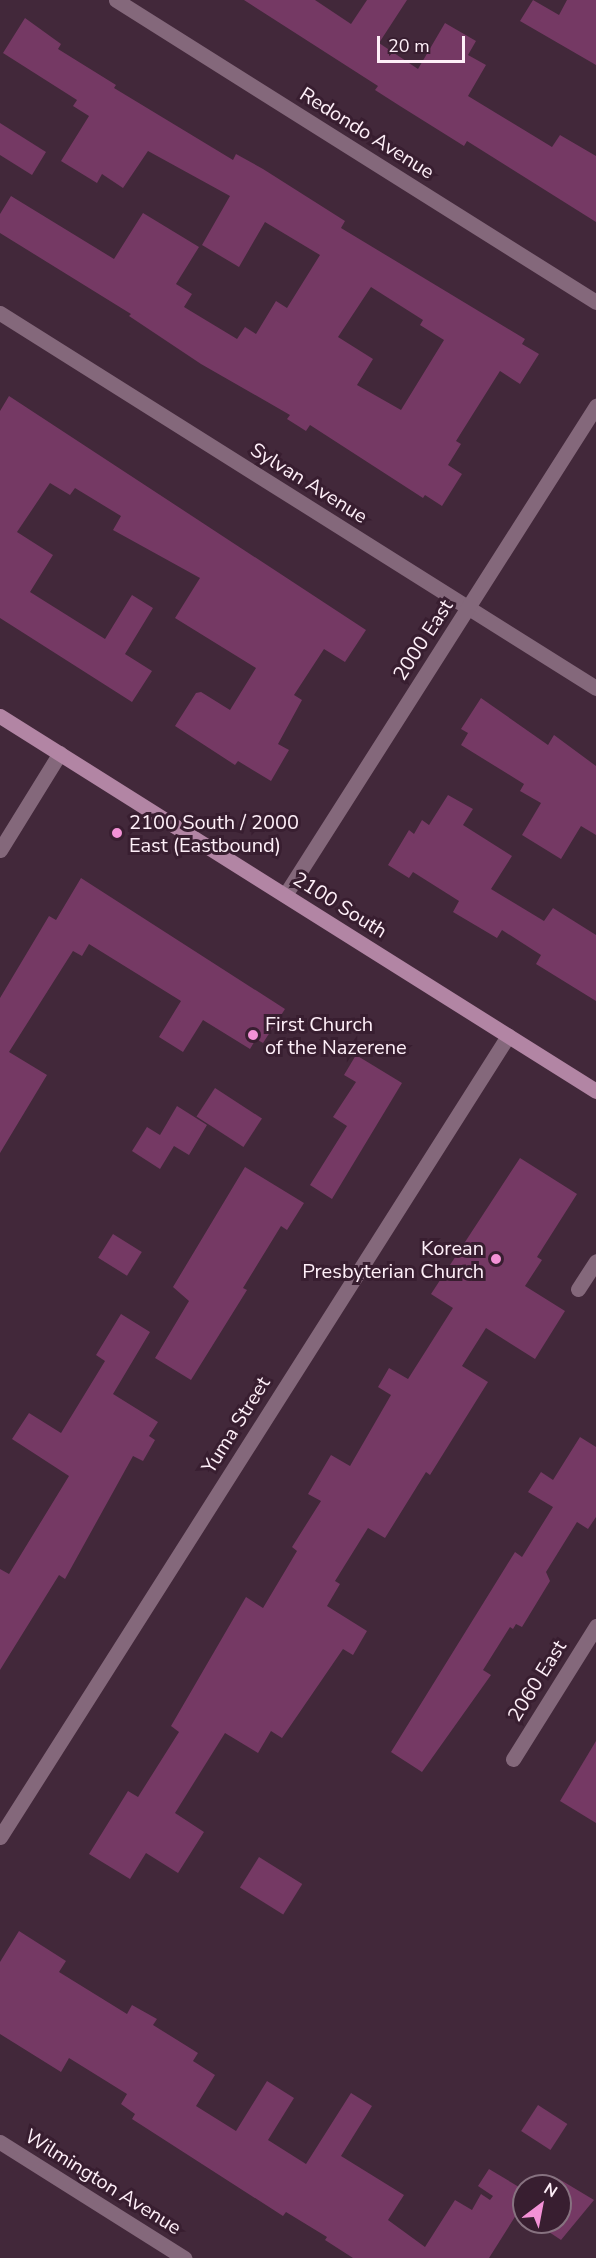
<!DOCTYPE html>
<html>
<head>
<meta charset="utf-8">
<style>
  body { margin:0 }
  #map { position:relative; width:596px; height:2258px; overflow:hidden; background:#42283a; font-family:"Nunito Sans",sans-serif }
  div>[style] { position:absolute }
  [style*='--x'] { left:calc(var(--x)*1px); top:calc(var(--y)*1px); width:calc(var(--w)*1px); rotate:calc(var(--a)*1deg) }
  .building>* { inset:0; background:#753964; transform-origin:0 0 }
  .service>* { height:15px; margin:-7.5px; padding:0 7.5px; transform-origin:7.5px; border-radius:7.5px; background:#84687b }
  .minor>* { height:15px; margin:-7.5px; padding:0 7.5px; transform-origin:7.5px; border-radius:7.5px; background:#84687b }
  .secondary>* { height:15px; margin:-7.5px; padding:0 7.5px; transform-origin:7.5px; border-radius:7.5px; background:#b285a4 }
  .dots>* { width:16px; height:16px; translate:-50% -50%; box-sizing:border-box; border:3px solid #381e30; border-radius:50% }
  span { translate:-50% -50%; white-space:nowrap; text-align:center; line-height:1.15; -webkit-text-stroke:6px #381e30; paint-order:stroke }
  .street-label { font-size:20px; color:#feeff8 }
  .poi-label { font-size:20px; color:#feeff8 }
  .left { translate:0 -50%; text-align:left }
  .right { translate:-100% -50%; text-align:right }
  .north { position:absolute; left:512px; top:2174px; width:60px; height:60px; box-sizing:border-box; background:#381e30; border:2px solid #877280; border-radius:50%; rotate:32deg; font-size:16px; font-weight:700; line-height:24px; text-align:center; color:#feeff8 }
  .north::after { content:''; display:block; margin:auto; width:21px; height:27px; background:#f391d6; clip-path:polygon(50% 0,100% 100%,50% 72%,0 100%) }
  .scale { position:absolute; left:377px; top:36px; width:88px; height:27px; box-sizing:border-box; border:3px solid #feeff8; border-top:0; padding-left:8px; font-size:18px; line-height:21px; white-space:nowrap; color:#feeff8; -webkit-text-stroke:4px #381e30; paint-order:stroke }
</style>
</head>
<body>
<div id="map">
  <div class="building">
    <i style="clip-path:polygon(244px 0,315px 0,351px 24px,367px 0,407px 0,379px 43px,418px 69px,445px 23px,476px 41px,468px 55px,486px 65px,468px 96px,552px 147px,560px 135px,596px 156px,596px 222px,467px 141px,464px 146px,400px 106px,375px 90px,378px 86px)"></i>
    <i style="clip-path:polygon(533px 0,559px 15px,567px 0,596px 0,596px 65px,520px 21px)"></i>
    <i style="clip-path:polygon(evenodd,25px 18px,61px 44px,58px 49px,116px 85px,114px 88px,233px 160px,236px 154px,263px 169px,345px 221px,341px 228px,525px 339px,522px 344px,539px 354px,520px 384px,500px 371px,456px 441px,461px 444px,448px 465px,462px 474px,442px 506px,425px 495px,423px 498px,310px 425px,306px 431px,287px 419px,290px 415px,201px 364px,129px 316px,131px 314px,0 233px,0 214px,11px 196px,114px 259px,143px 213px,199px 247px,176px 284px,192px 294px,184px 307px,237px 339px,245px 327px,256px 334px,276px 301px,287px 308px,320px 255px,265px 222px,239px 267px,202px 245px,230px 196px,148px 151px,123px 188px,102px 174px,97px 183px,61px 161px,89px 116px,73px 106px,77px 100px,3px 53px,25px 18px,371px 287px,423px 320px,420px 325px,444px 340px,401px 410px,357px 385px,373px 359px,338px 337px,371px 287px)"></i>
    <i style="clip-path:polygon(0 123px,46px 152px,32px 175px,0 155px)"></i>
    <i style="clip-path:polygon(9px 396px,366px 630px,345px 662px,324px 649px,294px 695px,302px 700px,278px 744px,289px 750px,271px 781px,238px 761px,235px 765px,175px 726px,196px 693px,201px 692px,230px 710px,256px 668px,175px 618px,200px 578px,113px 530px,121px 516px,75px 488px,70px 495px,50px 483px,17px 532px,53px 555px,30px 592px,105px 639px,132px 595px,153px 608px,125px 654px,152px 671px,132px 702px,0 618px,0 411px)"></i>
    <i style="clip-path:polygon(481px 698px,548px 745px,554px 735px,596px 766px,596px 835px,581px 826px,561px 859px,522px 835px,541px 803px,520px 791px,524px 784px,461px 745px,468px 733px,461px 729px)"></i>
    <i style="clip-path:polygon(448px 795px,473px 809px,463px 825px,512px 856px,491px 889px,544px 921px,553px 908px,596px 935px,596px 1001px,536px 964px,541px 955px,502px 930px,497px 938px,453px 912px,459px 901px,413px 872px,409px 878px,388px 865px,409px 830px,414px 834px,422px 820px,429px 825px)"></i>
    <i style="clip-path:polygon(81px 878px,285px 1009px,263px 1043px,256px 1039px,250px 1049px,203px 1020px,183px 1052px,159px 1037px,181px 1001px,89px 944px,82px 956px,73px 951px,9px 1052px,47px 1075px,0 1153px,0 998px,49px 916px,56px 920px)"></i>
    <i style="clip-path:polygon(356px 1055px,402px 1083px,332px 1199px,310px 1185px,347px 1126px,333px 1117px,356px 1082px,344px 1075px)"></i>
    <i style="left:215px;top:1088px;width:56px;height:34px;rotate:33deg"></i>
    <i style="clip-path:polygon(177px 1106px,207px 1125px,189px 1155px,174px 1146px,160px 1169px,132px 1151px,147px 1127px,160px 1135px)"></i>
    <i style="clip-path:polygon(520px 1158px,577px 1194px,537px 1257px,542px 1260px,525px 1286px,565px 1311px,535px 1359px,486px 1328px,462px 1366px,488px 1382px,430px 1475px,426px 1472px,385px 1538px,368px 1528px,335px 1581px,340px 1584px,327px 1606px,367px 1631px,353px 1655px,343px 1649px,282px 1738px,271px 1731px,258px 1753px,225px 1733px,175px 1813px,204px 1832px,178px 1873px,146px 1853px,130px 1879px,89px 1854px,128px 1791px,138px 1797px,179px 1732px,171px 1726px,246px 1597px,263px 1608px,297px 1551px,292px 1547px,321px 1501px,308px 1494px,331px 1455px,350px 1466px,391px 1395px,378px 1387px,389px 1368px,408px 1379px,453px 1308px,431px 1294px)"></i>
    <i style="clip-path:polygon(245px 1167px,304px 1203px,287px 1230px,281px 1226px,243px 1288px,247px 1290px,191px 1380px,155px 1358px,189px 1301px,173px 1287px)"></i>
    <i style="left:113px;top:1234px;width:34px;height:28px;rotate:32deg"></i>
    <i style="clip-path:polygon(121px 1314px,150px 1332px,113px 1394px,158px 1422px,149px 1436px,155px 1440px,143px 1461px,133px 1456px,65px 1579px,59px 1575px,0 1670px,0 1569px,9px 1574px,69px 1476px,12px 1439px,29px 1413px,61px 1433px,105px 1361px,96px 1355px)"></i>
    <i style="clip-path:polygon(580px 1437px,596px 1447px,596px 1517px,588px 1529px,577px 1522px,546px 1572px,550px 1581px,522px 1627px,516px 1624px,513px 1629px,510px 1627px,483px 1670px,491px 1675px,422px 1772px,391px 1752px,515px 1552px,522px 1557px,553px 1507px,528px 1492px,541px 1472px,553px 1480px)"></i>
    <i style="clip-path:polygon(596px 1741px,596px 1823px,560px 1801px)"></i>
    <i style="left:259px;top:1857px;width:51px;height:36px;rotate:32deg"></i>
    <i style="clip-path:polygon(19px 1931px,66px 1961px,59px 1972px,127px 2014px,132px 2005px,157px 2019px,153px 2025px,198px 2053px,193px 2061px,215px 2075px,196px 2106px,236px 2131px,267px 2081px,294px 2098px,268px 2140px,306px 2164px,351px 2093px,372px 2106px,341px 2156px,404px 2195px,388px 2220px,425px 2247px,455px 2200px,472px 2210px,481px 2194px,490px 2200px,493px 2196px,478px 2186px,489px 2169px,524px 2190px,524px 2216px,518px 2212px,489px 2258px,353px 2258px,325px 2240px,327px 2237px,286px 2212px,283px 2216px,132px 2119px,135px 2114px,121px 2104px,127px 2094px,69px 2058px,61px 2072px,0 2034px,0 1962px)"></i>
    <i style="left:538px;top:2105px;width:35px;height:31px;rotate:33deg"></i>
    <i style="clip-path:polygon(559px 2179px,594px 2200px,561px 2240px,534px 2222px,560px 2222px,560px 2186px,554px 2186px)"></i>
  </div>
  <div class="service">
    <i style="--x:578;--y:1289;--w:33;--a:-57"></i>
  </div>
  <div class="minor">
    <i style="--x:116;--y:0;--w:567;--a:32.18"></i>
    <i style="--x:0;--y:313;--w:704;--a:32.18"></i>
    <i style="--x:0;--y:850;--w:114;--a:-58.3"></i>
    <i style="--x:285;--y:895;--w:580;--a:-57.54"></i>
    <i style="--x:513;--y:1759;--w:157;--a:-58"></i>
    <i style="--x:0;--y:1837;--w:949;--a:-57.62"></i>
    <i style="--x:0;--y:2142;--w:218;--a:32.2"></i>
  </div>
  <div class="secondary">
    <i style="--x:0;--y:716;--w:704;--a:32.18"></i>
  </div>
  <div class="dots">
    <i style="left:117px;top:833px;background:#f391d6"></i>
    <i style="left:253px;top:1035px;background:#f391d6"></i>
    <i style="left:496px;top:1259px;background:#f391d6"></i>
  </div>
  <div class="street-label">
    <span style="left:367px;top:133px;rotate:32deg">Redondo Avenue</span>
    <span style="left:309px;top:483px;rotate:32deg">Sylvan Avenue</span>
    <span style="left:423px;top:640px;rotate:-57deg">2000 East</span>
    <span style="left:340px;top:905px;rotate:32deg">2100 South</span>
    <span style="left:236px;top:1425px;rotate:-58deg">Yuma Street</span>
    <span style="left:537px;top:1681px;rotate:-58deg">2060 East</span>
    <span style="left:103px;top:2182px;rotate:32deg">Wilmington Avenue</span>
  </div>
  <div class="poi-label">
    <span class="left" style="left:129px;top:834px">2100 South / 2000<br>East (Eastbound)</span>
    <span class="left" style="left:265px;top:1036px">First Church<br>of the Nazerene</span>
    <span class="right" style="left:484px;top:1260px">Korean<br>Presbyterian Church</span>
  </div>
  <div class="north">N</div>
  <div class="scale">20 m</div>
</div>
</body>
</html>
